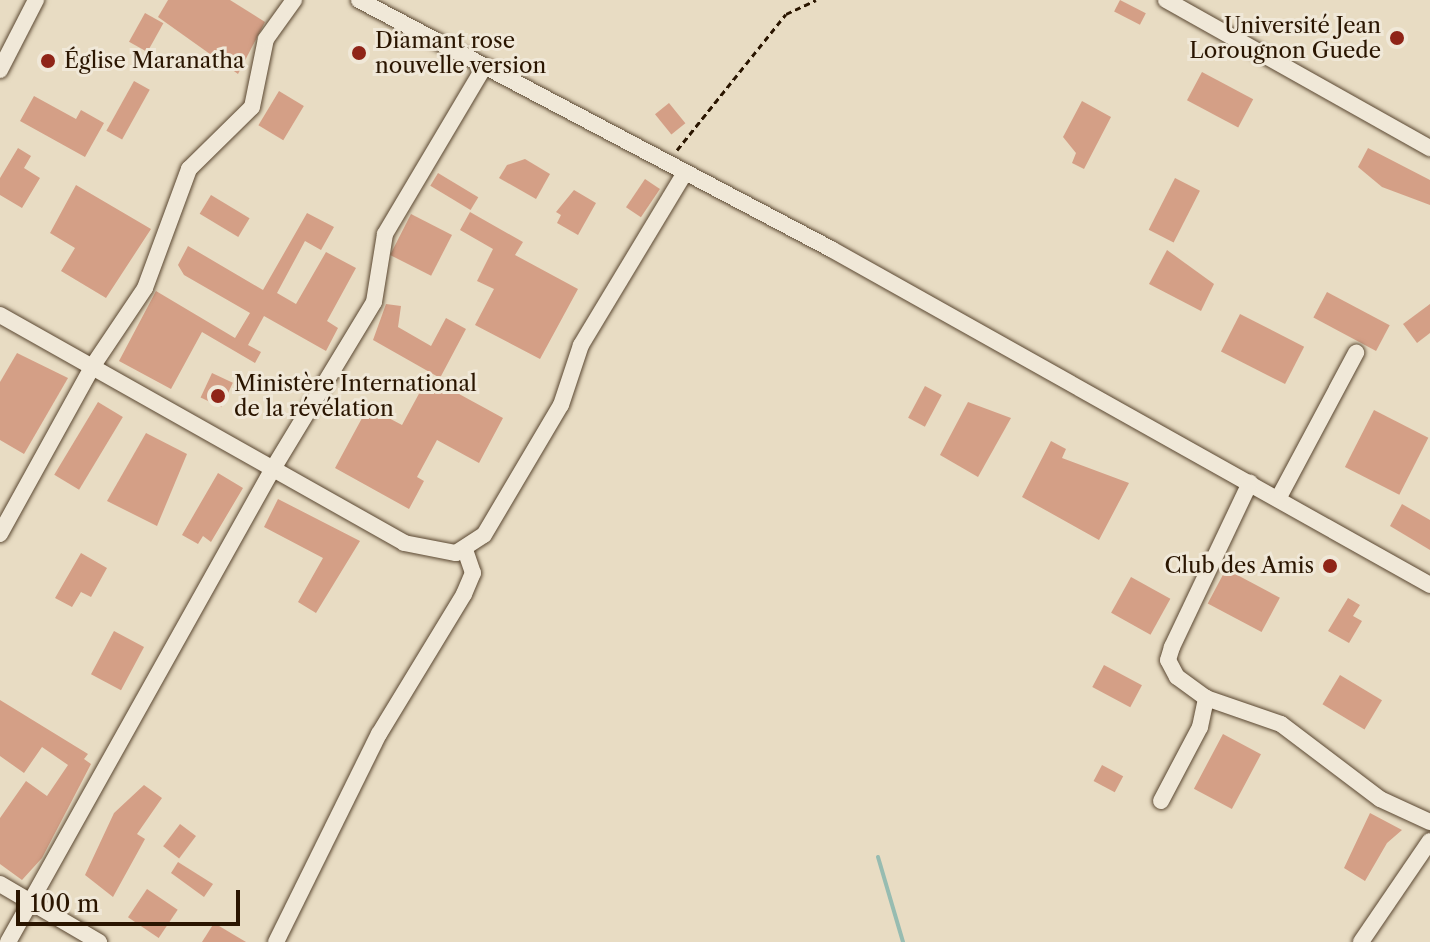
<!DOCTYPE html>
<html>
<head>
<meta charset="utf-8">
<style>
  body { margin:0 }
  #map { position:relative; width:1430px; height:942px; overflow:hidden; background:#e8dcc3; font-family:"Libre Caslon Text",serif }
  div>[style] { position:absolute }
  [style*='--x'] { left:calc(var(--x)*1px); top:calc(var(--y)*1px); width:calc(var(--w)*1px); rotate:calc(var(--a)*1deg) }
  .stream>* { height:4px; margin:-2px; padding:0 2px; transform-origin:2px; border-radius:2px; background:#97bcb1 }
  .building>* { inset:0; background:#d49f86; transform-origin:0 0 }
  .path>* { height:3px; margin-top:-1.5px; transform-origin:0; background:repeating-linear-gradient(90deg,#2a1500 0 6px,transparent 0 10px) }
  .roads { filter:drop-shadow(0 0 2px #5a4731) drop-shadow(0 0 2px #5a4731) }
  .minor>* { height:16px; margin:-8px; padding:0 8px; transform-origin:8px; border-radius:8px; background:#f0e8d8 }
  .dots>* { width:22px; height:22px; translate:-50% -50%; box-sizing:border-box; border:4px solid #f0e8d8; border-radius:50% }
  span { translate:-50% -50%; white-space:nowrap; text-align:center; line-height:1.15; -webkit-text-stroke:6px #f0e8d8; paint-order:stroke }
  .poi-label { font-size:22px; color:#2a1500 }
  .right { translate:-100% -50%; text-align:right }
  .left { translate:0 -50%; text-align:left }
  .scale { position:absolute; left:16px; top:890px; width:224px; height:36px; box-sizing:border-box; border:4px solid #2a1500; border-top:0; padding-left:10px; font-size:24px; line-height:28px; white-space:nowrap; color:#2a1500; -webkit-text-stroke:6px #f0e8d8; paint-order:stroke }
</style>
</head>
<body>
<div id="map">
  <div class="stream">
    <i style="--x:878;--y:857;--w:89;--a:73.6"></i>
  </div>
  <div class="building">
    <i style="clip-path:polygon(168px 0,230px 0,265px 22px,238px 74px,158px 17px)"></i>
    <i style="left:1120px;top:0;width:29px;height:13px;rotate:27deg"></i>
    <i style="left:145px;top:13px;width:21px;height:33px;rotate:29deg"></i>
    <i style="left:1202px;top:72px;width:58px;height:32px;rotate:28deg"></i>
    <i style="left:134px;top:81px;width:18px;height:57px;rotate:29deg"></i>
    <i style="left:279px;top:91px;width:29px;height:40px;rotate:31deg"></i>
    <i style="clip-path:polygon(34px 96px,76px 119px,81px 110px,104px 123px,85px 157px,20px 121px)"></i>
    <i style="clip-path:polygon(1082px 101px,1111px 117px,1084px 169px,1072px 163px,1076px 153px,1063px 137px)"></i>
    <i style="left:669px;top:103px;width:26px;height:18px;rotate:51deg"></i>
    <i style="clip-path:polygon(18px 148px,31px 156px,24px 168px,40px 178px,22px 208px,0 195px,0 178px)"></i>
    <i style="clip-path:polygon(1368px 148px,1430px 180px,1430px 205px,1382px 187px,1358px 167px)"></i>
    <i style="clip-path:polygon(525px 159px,550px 174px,536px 199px,499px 178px,507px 165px)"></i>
    <i style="left:438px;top:173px;width:47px;height:15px;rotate:31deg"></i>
    <i style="left:1175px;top:178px;width:28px;height:58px;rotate:27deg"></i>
    <i style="left:645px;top:179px;width:18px;height:34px;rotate:34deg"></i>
    <i style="clip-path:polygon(76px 185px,151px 229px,106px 298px,61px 271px,75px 248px,50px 233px)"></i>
    <i style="clip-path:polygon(574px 190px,596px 203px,578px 235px,557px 223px,561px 215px,556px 212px)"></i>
    <i style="left:211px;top:195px;width:45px;height:22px;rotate:31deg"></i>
    <i style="clip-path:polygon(470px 212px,523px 242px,515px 255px,578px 289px,540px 359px,475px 325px,494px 289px,477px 281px,493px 249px,460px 230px)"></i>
    <i style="clip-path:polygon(307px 213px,334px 227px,321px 250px,305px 241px,277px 293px,296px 304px,326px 252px,356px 268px,327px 321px,338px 328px,326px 351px,264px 316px,248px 345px,261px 352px,255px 363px,202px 332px,171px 389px,119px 361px,156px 291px,235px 338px,250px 313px,184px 275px,178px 265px,188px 246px,263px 290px)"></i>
    <i style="left:411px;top:214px;width:46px;height:46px;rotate:27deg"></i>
    <i style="clip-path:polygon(1167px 250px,1214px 284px,1201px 311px,1149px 284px)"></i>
    <i style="left:1327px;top:292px;width:71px;height:29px;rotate:28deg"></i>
    <i style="clip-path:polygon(386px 304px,401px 306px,398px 327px,431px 346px,446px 318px,466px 329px,440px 378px,373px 340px)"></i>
    <i style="clip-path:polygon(1430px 304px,1430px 333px,1417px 343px,1403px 324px)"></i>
    <i style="left:1240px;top:314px;width:72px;height:42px;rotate:27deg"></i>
    <i style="clip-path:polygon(17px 353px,68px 378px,24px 454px,0 440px,0 382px)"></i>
    <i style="left:212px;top:373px;width:23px;height:27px;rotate:25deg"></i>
    <i style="clip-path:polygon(428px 377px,503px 418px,479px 463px,437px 440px,417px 477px,424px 481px,409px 509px,335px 468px,368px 407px,402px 425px)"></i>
    <i style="left:925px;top:386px;width:19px;height:36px;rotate:28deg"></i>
    <i style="left:98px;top:402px;width:29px;height:85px;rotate:31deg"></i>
    <i style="clip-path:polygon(968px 402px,1011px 418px,978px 477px,940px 455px)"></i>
    <i style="left:1374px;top:410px;width:61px;height:64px;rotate:27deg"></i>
    <i style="clip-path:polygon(146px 433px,187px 454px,157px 526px,107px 501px)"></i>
    <i style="clip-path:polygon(1051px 441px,1066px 449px,1062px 458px,1129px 483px,1099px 540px,1022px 497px)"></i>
    <i style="clip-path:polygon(218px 473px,243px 488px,211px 542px,203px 536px,198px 544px,182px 535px)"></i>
    <i style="clip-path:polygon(278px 499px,360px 541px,316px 613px,298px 602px,323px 558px,264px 527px)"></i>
    <i style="clip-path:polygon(1402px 504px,1430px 520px,1430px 550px,1390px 526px)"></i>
    <i style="clip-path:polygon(81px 553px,107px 568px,91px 597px,81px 592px,72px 607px,55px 598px)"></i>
    <i style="left:1226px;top:569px;width:61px;height:39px;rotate:28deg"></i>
    <i style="left:1131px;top:577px;width:45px;height:41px;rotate:29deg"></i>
    <i style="clip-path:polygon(1348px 598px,1360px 605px,1353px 616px,1362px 621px,1349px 643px,1328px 631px)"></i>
    <i style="left:114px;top:631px;width:34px;height:49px;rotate:28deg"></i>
    <i style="left:1104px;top:665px;width:43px;height:25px;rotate:28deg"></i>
    <i style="left:1340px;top:675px;width:49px;height:34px;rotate:31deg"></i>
    <i style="clip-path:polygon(0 700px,88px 754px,84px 759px,91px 764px,42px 858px,22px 880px,0 864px,0 818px,26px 781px,47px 796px,68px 765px,42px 747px,24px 773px,0 756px)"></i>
    <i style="left:1223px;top:734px;width:43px;height:62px;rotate:28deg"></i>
    <i style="left:1102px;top:765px;width:24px;height:18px;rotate:28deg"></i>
    <i style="clip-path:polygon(144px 785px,162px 798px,137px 834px,145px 839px,113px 897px,85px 875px,114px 813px)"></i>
    <i style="clip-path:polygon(1370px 813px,1402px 830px,1387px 843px,1365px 881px,1344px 868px)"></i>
    <i style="left:180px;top:824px;width:20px;height:28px;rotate:37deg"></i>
    <i style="clip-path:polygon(178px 862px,213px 884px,204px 897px,171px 873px)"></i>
    <i style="left:147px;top:889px;width:37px;height:34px;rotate:34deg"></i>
    <i style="clip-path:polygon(214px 923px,246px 942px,202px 942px)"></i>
  </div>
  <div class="path">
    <i style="--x:677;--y:150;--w:174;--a:-51.3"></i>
    <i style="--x:786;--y:14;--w:33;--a:-25"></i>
  </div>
  <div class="roads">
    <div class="minor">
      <i style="--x:359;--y:0;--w:534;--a:27.81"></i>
      <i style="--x:831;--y:249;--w:687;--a:29.29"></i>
      <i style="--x:1166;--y:0;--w:303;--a:29.3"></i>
      <i style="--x:0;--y:70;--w:79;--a:-62.8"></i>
      <i style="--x:0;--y:315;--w:464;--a:29.4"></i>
      <i style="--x:404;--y:543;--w:53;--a:10.9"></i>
      <i style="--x:456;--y:553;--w:33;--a:-33"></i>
      <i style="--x:484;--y:535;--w:151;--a:-59.4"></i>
      <i style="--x:561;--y:405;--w:63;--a:-71.6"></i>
      <i style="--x:581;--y:345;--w:200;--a:-58.9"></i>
      <i style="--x:1278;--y:499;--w:166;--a:-61.9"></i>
      <i style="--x:0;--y:534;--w:191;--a:-61.1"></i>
      <i style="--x:92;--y:367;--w:95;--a:-56.1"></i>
      <i style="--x:145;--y:288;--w:127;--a:-69.7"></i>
      <i style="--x:189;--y:169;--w:88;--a:-44.5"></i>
      <i style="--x:252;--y:107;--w:69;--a:-78.4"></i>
      <i style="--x:266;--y:39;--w:48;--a:-54.3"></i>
      <i style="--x:1206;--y:698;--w:79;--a:19.1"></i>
      <i style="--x:1281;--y:724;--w:124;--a:37.1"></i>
      <i style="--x:1380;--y:799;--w:55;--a:24.7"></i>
      <i style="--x:1161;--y:801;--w:84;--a:-62.2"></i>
      <i style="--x:1200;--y:727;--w:30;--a:-78"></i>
      <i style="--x:1206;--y:698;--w:36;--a:-144"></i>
      <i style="--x:1177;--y:677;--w:19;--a:-118"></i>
      <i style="--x:1168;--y:660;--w:14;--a:-73"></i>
      <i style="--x:1172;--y:647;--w:182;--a:-64.6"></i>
      <i style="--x:0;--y:884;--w:115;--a:30.4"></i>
      <i style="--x:8;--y:942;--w:539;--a:-60.77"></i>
      <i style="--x:271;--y:472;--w:199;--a:-58.8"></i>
      <i style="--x:374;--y:302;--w:69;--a:-80.8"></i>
      <i style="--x:385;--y:234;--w:192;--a:-59.3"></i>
      <i style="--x:276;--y:942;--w:232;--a:-63.7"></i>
      <i style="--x:379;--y:734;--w:164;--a:-58.7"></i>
      <i style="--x:464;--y:594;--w:23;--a:-67"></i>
      <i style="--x:473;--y:573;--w:24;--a:-109"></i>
      <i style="--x:1361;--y:942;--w:122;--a:-55.7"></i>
    </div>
  </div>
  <div class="dots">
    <i style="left:1397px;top:38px;background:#8f2418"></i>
    <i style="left:359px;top:53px;background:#8f2418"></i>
    <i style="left:48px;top:61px;background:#8f2418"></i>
    <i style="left:218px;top:396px;background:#8f2418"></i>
    <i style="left:1330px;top:566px;background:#8f2418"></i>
  </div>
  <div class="poi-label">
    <span class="right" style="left:1381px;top:38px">Université Jean<br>Lorougnon Guede</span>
    <span class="left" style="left:375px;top:53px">Diamant rose<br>nouvelle version</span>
    <span class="left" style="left:64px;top:61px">Église Maranatha</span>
    <span class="left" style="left:234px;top:396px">Ministère International<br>de la révélation</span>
    <span class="right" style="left:1314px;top:566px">Club des Amis</span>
  </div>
  <div class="scale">100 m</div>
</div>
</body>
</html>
